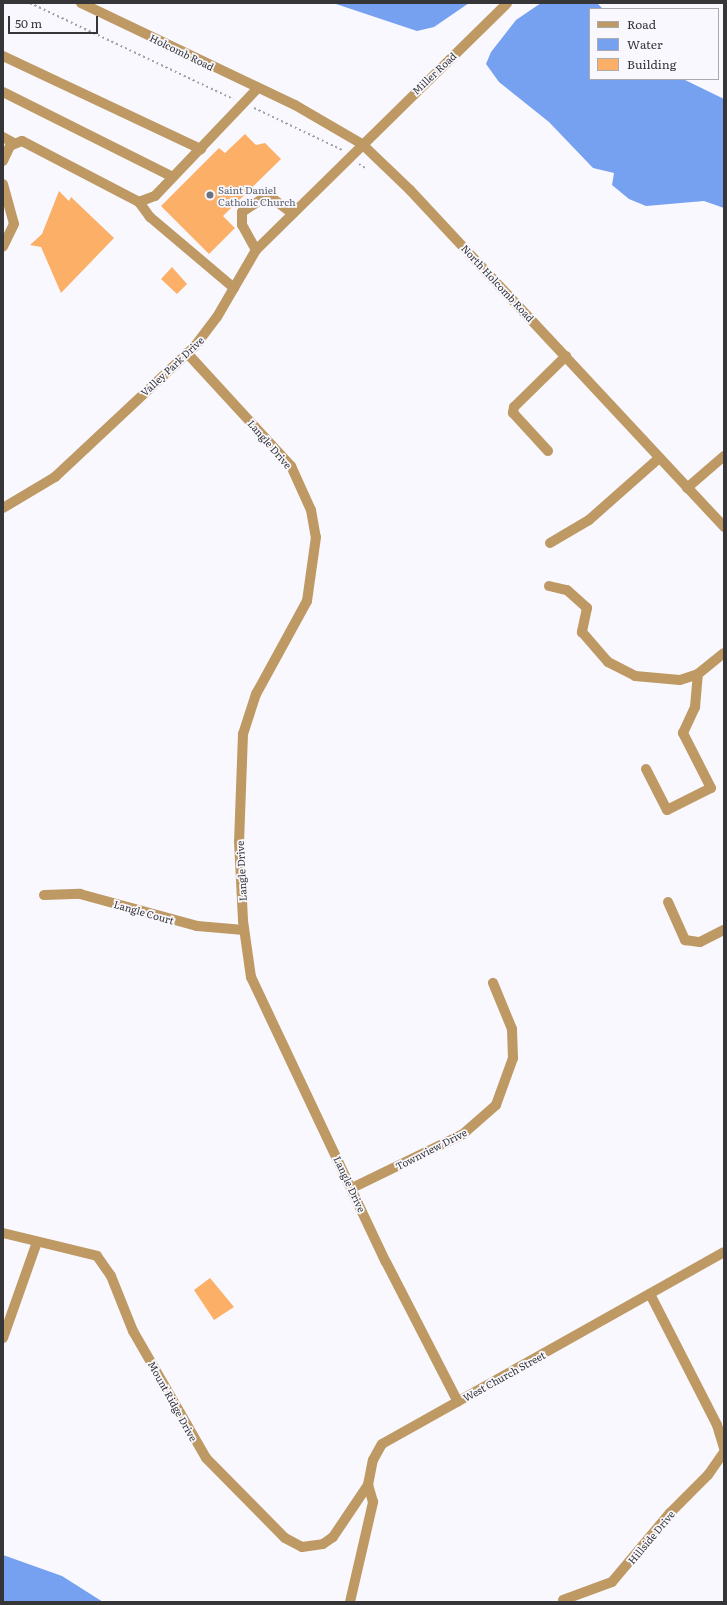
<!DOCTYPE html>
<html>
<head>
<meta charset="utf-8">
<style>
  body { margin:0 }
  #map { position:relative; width:727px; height:1605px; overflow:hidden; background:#f9f8fe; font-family:Literata,serif }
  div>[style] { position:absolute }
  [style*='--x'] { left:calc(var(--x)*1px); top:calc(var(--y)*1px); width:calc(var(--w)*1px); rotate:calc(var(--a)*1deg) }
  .water>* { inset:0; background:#76a0f0 }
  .building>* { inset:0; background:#fcaf67 }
  .path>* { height:2px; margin-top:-1px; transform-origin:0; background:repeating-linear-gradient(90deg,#a2a2a6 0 2px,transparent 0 5px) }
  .minor>* { height:10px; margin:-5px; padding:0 5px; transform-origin:5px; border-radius:5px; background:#be9963 }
  .dots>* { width:11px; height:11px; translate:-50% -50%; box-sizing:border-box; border:2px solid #f9f8fe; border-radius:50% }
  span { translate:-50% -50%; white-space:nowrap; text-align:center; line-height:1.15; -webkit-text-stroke:3.5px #f9f8fe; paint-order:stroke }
  .street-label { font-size:10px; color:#363639 }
  .worship-label { font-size:10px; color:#5b616d }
  .left { translate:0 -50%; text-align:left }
  .frame { position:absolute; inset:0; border:4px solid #363639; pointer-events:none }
  .legend { position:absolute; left:589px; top:8px; width:130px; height:72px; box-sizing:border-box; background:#f9f8fe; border:1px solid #abaaaf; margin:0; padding:5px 7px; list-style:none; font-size:12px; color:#363639 }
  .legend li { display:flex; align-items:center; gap:8px; height:20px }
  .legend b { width:20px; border:1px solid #abaaaf }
  .scale { position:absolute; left:8px; top:16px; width:90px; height:18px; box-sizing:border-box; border:2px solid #363639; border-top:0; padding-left:5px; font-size:12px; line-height:14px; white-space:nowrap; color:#363639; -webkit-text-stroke:3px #f9f8fe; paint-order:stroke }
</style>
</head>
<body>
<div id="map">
  <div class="water">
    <i style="clip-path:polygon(333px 3px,469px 3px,434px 27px,417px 31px)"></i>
    <i style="clip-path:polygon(541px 3px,597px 3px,603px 9px,590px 9px,590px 79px,683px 79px,724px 99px,724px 208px,704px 201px,646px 206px,629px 199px,612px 185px,614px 173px,593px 168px,549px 122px,499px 82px,486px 64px,491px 52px,516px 20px)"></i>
    <i style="clip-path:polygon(3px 1555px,62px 1576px,103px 1602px,3px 1602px)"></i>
  </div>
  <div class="building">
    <i style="clip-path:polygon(245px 134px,256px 145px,265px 143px,281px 159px,223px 216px,235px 228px,209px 254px,161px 206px,219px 148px,225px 153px)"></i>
    <i style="clip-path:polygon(59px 191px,69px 201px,71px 197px,114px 238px,61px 293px,41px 247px,30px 245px,42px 234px)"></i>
    <i style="clip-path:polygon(172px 267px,187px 284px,177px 294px,161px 279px)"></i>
    <i style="clip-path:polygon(210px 1278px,234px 1307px,214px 1320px,194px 1290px)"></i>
  </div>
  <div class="path">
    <i style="--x:30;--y:3;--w:225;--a:25.3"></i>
    <i style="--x:254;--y:108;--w:98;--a:25.5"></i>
    <i style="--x:359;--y:164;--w:7;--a:34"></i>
  </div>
  <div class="minor">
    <i style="--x:81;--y:3;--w:237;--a:25.5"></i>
    <i style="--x:295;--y:105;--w:78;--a:30.2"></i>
    <i style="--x:362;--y:144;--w:66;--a:43.8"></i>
    <i style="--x:410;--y:190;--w:461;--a:47"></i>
    <i style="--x:3;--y:56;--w:219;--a:25.2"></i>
    <i style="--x:3;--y:92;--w:190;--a:26.6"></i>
    <i style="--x:3;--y:137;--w:13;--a:29"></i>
    <i style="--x:3;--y:161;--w:17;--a:-65"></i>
    <i style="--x:10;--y:146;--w:13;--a:-23"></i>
    <i style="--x:22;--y:141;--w:132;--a:27.5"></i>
    <i style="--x:139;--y:202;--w:17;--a:-21"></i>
    <i style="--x:155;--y:196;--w:149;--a:-46.4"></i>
    <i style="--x:3;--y:184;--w:41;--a:74.6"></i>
    <i style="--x:14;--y:224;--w:25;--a:116"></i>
    <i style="--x:139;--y:202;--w:19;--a:54"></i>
    <i style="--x:150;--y:217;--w:110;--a:40.2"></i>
    <i style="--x:256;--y:250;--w:29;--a:-119"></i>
    <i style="--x:242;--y:225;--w:13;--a:-90"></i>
    <i style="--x:242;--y:212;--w:31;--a:-33"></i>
    <i style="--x:268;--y:195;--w:31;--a:37"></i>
    <i style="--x:187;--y:353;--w:154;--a:47.4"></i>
    <i style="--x:291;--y:466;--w:48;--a:65.6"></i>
    <i style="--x:311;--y:510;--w:27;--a:80"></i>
    <i style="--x:316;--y:537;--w:65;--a:98"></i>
    <i style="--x:307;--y:601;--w:106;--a:118.7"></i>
    <i style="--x:256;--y:694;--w:42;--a:108"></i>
    <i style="--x:243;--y:734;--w:107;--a:92.1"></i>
    <i style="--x:239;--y:841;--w:80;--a:87.1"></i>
    <i style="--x:243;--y:921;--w:57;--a:81.9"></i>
    <i style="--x:251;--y:977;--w:315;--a:64.7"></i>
    <i style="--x:386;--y:1262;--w:157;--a:62.8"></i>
    <i style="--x:548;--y:451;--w:52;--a:-132.6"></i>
    <i style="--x:513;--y:413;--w:6;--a:-81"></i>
    <i style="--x:514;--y:407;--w:73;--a:-44.4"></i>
    <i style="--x:687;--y:488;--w:49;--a:-40.9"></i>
    <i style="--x:3;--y:508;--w:61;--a:-30.8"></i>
    <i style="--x:55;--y:477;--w:192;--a:-43.1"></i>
    <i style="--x:195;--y:346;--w:36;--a:-53"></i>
    <i style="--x:217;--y:317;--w:78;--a:-59.8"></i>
    <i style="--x:256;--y:250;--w:352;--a:-44.5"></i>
    <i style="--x:550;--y:543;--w:45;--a:-30.5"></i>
    <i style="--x:589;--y:520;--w:94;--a:-41.5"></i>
    <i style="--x:549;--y:586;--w:18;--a:13"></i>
    <i style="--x:567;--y:590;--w:27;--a:42"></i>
    <i style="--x:587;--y:608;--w:25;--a:102"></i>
    <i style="--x:582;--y:632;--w:40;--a:49"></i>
    <i style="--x:608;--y:662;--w:30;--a:27"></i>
    <i style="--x:635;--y:676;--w:45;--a:5.1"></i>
    <i style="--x:680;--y:680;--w:19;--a:-18"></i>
    <i style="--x:698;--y:674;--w:33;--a:-39"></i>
    <i style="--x:646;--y:769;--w:46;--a:62.9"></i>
    <i style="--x:667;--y:810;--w:49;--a:-26.6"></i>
    <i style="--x:711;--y:788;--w:62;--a:-117"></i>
    <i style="--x:683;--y:733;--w:29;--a:-65"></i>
    <i style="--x:695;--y:707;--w:33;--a:-85"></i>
    <i style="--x:44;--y:895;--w:36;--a:-2"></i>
    <i style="--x:80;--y:894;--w:121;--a:15.3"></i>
    <i style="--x:197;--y:926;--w:47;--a:4.9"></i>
    <i style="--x:668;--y:902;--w:42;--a:65.9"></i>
    <i style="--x:685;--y:940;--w:15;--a:8"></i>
    <i style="--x:700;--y:942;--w:27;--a:-27"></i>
    <i style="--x:352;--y:1188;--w:123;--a:-25.9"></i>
    <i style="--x:463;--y:1134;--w:44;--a:-41.3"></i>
    <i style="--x:496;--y:1105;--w:50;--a:-70.1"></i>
    <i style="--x:513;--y:1058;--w:29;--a:-92"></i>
    <i style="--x:512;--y:1029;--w:50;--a:-112.4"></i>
    <i style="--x:3;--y:1233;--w:97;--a:13.7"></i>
    <i style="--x:97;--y:1256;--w:24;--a:55"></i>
    <i style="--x:111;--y:1276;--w:59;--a:68.2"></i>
    <i style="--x:133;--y:1331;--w:146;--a:60.1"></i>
    <i style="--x:206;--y:1458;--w:112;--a:45.4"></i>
    <i style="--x:285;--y:1538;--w:19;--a:28"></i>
    <i style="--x:302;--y:1547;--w:21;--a:-8"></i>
    <i style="--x:323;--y:1544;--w:12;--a:-35"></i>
    <i style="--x:333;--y:1537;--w:63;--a:-56.1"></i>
    <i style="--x:368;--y:1485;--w:25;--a:-79"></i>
    <i style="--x:373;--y:1460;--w:18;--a:-61"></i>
    <i style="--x:382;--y:1444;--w:392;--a:-29.3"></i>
    <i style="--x:650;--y:1294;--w:147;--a:62.9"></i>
    <i style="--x:717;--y:1425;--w:24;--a:73"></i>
    <i style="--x:3;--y:1338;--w:102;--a:-70.5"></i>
    <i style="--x:563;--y:1600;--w:52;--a:-20.2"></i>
    <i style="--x:612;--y:1582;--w:90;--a:-50"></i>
    <i style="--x:670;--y:1513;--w:54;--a:-45"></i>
    <i style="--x:708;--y:1475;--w:28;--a:-55"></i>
    <i style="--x:350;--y:1602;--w:103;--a:-77"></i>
    <i style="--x:373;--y:1502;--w:18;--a:-106"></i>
  </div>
  <div class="dots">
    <i style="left:210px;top:195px;background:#6b7280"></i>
  </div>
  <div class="street-label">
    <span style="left:182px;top:52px;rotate:26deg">Holcomb Road</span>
    <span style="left:434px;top:73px;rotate:-43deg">Miller Road</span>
    <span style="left:498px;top:283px;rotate:47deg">North Holcomb Road</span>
    <span style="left:172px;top:366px;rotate:-43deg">Valley Park Drive</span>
    <span style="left:270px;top:444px;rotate:49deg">Langle Drive</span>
    <span style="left:241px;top:871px;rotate:-93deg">Langle Drive</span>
    <span style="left:144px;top:912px;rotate:16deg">Langle Court</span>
    <span style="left:431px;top:1149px;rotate:-27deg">Townview Drive</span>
    <span style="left:350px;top:1184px;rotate:65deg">Langle Drive</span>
    <span style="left:504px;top:1376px;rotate:-29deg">West Church Street</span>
    <span style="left:173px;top:1401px;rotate:61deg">Mount Ridge Drive</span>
    <span style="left:651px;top:1537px;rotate:-50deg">Hillside Drive</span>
  </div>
  <div class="worship-label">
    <span class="left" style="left:218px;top:195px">Saint Daniel<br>Catholic Church</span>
  </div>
  <div class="frame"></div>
  <ul class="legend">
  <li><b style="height:5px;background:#be9963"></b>Road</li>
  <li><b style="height:11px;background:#76a0f0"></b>Water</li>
  <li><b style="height:11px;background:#fcaf67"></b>Building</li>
  </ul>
  <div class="scale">50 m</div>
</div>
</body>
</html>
